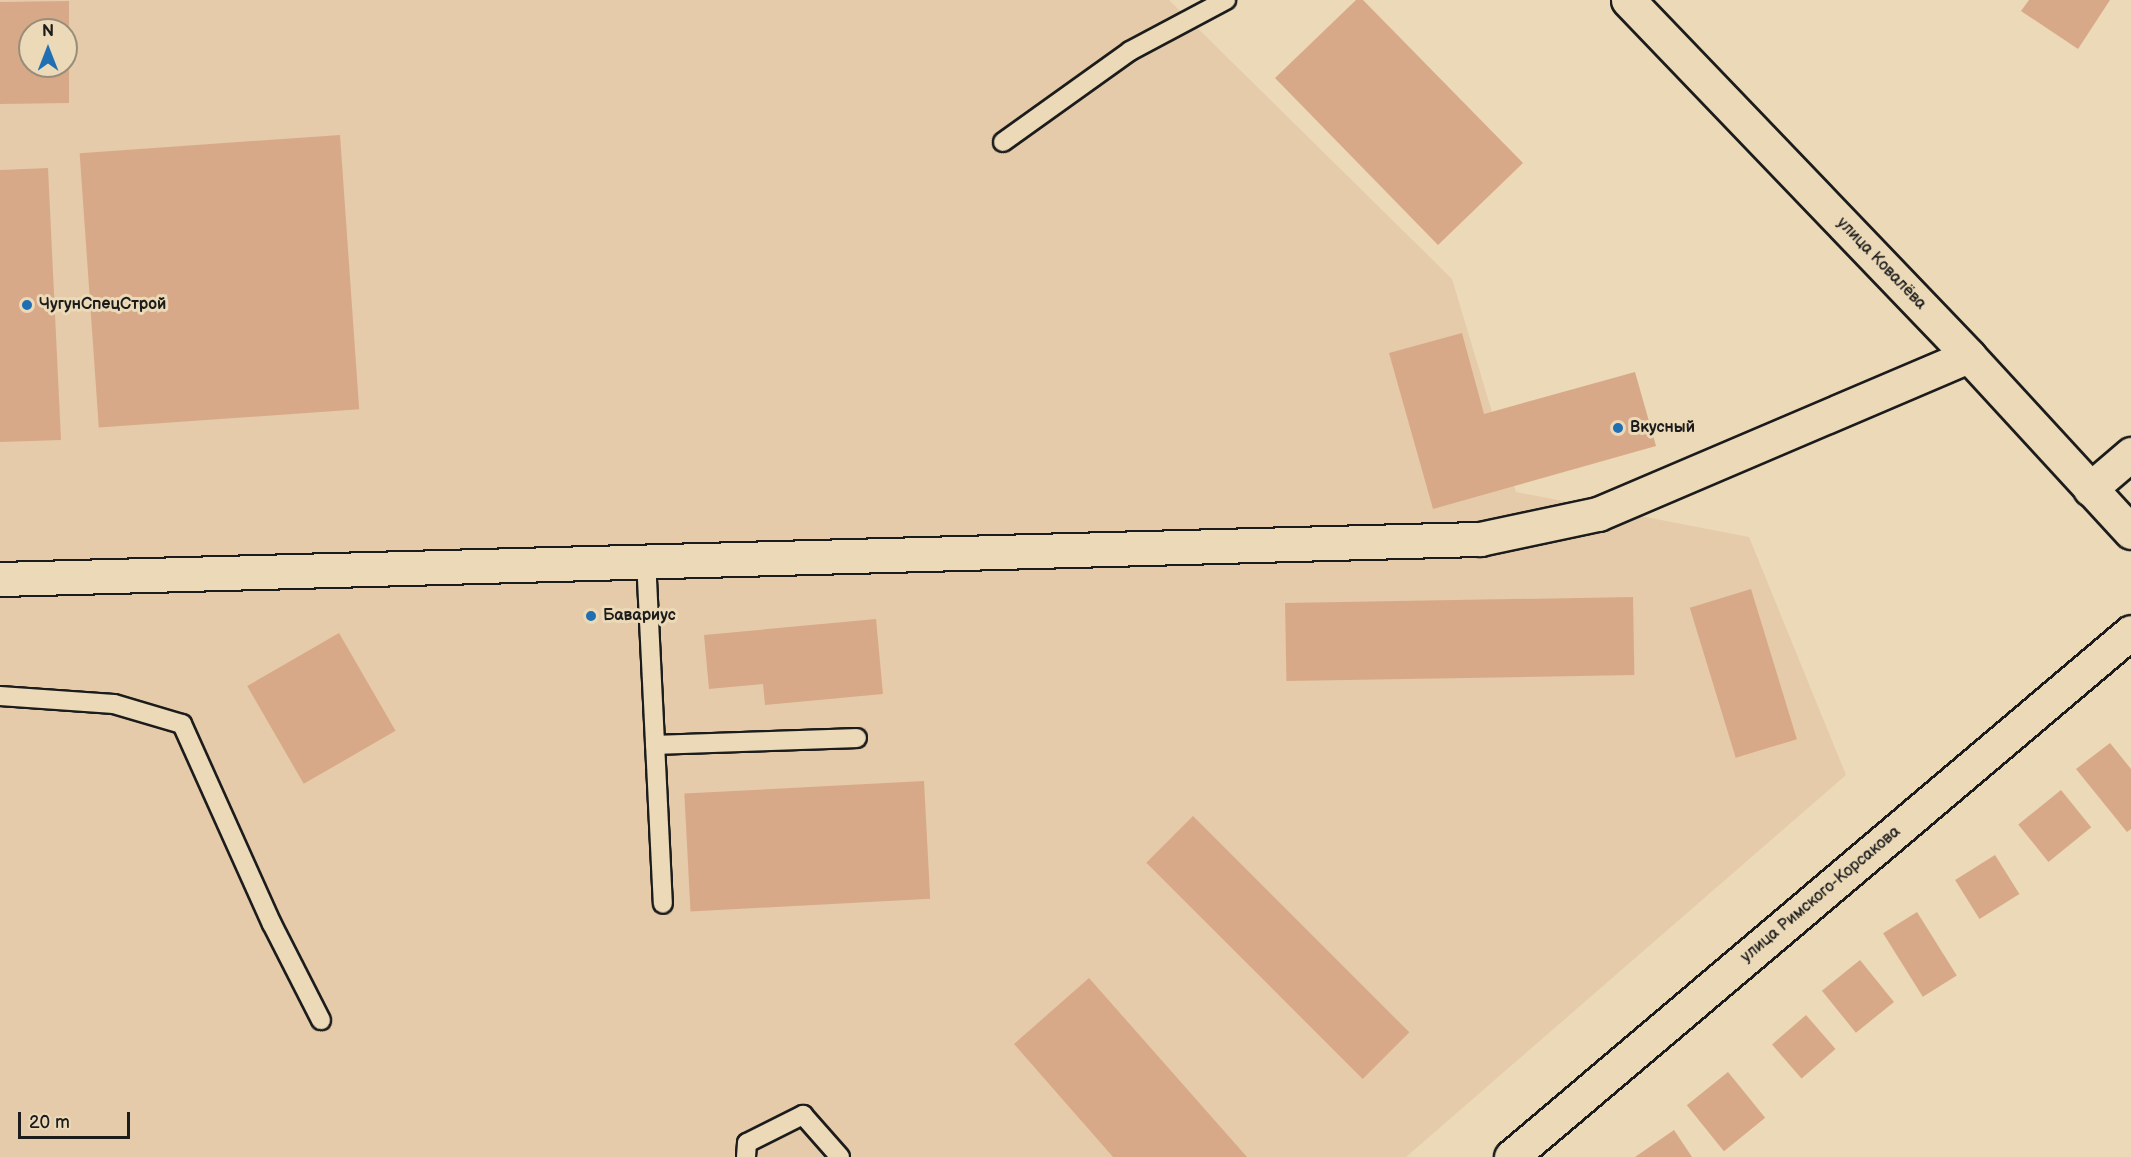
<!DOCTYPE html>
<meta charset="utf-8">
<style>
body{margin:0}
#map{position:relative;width:2131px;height:1157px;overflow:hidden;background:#ebd9b7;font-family:"Balsamiq Sans",sans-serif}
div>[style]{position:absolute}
.built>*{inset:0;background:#e5cba9}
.building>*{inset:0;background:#d8a989;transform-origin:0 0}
.roads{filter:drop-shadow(2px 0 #1c1c1c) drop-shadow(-2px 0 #1c1c1c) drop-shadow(0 2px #1c1c1c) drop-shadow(0 -2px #1c1c1c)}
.service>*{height:18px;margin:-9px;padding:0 9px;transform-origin:9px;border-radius:9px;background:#ebd9b7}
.minor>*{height:33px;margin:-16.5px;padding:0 16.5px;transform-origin:16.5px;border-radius:16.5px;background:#ebd9b7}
.tertiary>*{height:33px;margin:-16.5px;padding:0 16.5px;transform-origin:16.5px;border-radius:16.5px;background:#ebd9b7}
.dots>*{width:16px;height:16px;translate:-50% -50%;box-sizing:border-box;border:3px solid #ebd9b7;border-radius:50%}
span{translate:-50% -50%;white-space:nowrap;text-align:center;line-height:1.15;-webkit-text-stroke:6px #ebd9b7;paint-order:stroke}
.street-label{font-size:16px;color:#1c1c1c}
.poi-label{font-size:16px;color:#1c1c1c;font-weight:700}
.left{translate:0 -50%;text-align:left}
.north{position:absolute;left:18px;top:18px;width:60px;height:60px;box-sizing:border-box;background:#ebd9b7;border:2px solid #988d79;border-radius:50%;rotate:0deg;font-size:16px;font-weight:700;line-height:24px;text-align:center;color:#1c1c1c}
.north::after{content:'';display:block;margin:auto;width:21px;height:27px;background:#1f6fb2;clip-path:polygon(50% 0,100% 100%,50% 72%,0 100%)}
.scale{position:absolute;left:18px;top:1112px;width:112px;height:27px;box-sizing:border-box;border:3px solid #1c1c1c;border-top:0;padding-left:8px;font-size:18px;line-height:21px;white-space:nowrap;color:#1c1c1c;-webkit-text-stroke:4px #ebd9b7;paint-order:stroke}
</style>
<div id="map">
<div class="built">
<i style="clip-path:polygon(evenodd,0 0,1169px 0,1452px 279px,1516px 492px,1749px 537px,1846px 775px,1406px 1157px,0 1157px,0 0,30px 30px,66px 30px,66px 66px,30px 66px,30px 30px)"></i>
</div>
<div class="building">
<i style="clip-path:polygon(1356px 0,1363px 0,1523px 163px,1438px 245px,1275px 78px)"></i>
<i style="clip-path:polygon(2029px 0,2110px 0,2078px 49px,2021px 11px)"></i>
<i style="clip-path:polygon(evenodd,69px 1px,69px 103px,0 104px,0 2px,69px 1px,30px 30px,66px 30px,66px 66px,30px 66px,30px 30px)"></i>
<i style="left:340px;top:135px;width:275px;height:261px;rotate:86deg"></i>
<i style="clip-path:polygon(48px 168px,61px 440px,0 442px,0 170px)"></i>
<i style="clip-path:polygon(1462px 333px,1484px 414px,1635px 372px,1656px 446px,1433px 509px,1389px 353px)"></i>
<i style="left:1751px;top:589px;width:157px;height:64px;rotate:73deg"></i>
<i style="left:1633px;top:597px;width:78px;height:348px;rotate:89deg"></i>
<i style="clip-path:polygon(876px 619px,883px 694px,765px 705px,763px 684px,709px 689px,704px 635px)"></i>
<i style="left:339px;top:633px;width:113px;height:106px;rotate:60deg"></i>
<i style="clip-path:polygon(2110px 743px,2131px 769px,2131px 829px,2127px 832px,2076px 769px)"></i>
<i style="left:924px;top:781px;width:118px;height:240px;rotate:87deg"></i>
<i style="left:2061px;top:790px;width:48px;height:55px;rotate:51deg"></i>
<i style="left:1193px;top:816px;width:306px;height:66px;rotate:45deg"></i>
<i style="left:1995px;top:855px;width:46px;height:47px;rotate:58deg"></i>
<i style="left:1917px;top:912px;width:75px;height:40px;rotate:58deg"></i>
<i style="left:1860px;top:960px;width:54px;height:49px;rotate:51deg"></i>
<i style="clip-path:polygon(1089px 978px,1247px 1157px,1113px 1157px,1014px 1044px)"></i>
<i style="left:1806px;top:1015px;width:45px;height:45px;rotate:49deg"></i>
<i style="left:1728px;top:1072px;width:59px;height:53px;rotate:51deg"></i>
<i style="clip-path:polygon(1674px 1130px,1692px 1157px,1635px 1157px)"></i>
</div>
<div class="roads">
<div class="service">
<i style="left:1003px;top:142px;width:156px;rotate:-35.6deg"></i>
<i style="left:1130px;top:51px;width:109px;rotate:-28deg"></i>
<i style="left:646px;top:559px;width:345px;rotate:87.2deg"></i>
<i style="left:0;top:696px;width:114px;rotate:4deg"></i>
<i style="left:114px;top:704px;width:71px;rotate:16.4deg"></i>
<i style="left:182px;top:724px;width:219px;rotate:65.8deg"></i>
<i style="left:272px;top:924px;width:108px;rotate:63deg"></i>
<i style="left:655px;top:745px;width:202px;rotate:-2deg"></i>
<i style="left:746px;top:1157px;width:14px;rotate:-86deg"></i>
<i style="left:747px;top:1143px;width:63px;rotate:-26.6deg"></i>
<i style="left:803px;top:1115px;width:56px;rotate:48.6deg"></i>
</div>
<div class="minor">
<i style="left:2090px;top:489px;width:54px;rotate:-40.5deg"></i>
<i style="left:0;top:579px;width:1481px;rotate:-1.55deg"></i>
<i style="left:1480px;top:539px;width:121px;rotate:-12deg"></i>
<i style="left:1598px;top:514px;width:403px;rotate:-23.1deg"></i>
<i style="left:1511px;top:1157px;width:812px;rotate:-40.26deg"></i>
</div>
<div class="tertiary">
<i style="left:1628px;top:0;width:493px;rotate:46.2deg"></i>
<i style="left:1969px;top:356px;width:239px;rotate:47.4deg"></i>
</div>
</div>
<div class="dots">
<i style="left:27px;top:305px;background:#1f6fb2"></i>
<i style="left:1618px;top:428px;background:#1f6fb2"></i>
<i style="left:591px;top:616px;background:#1f6fb2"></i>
</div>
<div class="street-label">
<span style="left:1881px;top:264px;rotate:46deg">улица Ковалёва</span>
<span style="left:1821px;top:895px;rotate:-40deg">улица Римского-Корсакова</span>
</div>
<div class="poi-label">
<span class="left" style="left:39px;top:305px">ЧугунСпецСтрой</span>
<span class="left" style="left:1630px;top:428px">Вкусный</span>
<span class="left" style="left:603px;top:616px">Бавариус</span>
</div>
<div class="north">N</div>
<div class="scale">20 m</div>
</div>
